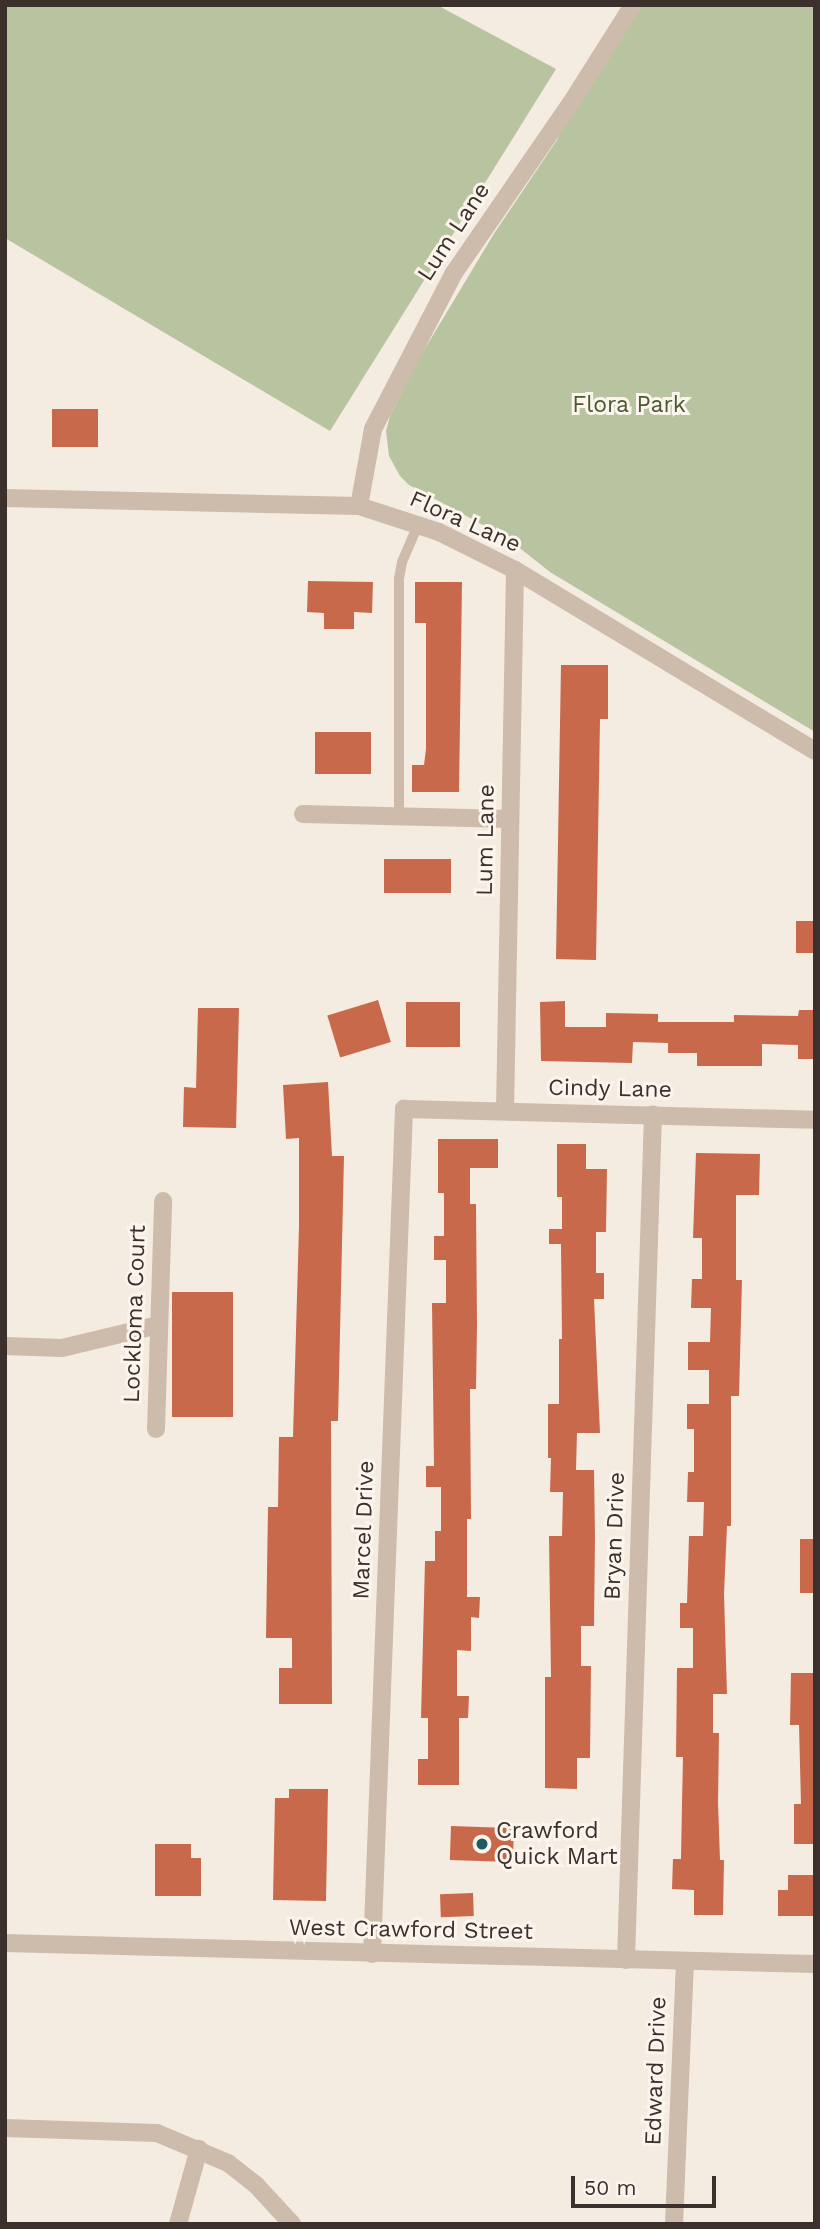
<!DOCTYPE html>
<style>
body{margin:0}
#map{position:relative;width:820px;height:2229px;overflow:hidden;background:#f4ebe1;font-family:"Work Sans",sans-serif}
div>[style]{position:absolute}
.green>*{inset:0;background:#b8c4a0}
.building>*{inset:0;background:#c8694b;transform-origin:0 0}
.service>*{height:10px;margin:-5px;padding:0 5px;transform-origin:5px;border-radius:5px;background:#cdbbac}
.minor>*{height:18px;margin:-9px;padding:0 9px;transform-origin:9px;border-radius:9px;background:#cdbbac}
.tertiary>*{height:18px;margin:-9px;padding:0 9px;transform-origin:9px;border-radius:9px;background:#cdbbac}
.dots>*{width:19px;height:19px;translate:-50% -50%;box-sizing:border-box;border:4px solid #fbf5ee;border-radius:50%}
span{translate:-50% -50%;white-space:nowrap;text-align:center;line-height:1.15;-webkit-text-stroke:6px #fbf5ee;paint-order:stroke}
.street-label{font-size:23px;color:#3b302b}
.park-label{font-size:23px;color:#4a5a2e}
.poi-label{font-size:23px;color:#3b302b}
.left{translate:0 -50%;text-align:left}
.frame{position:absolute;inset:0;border:7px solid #3b302b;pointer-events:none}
.scale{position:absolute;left:571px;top:2176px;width:145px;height:32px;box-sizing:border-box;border:4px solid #3b302b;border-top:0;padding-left:9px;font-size:21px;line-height:24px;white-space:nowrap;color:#3b302b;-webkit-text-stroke:5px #fbf5ee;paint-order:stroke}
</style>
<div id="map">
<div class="green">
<i style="clip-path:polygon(5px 5px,437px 5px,556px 69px,330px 431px,5px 238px)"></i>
<i style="clip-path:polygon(624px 5px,815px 5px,815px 732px,550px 572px,507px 538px,409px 485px,400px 476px,389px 456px,386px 431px,390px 416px,418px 360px,495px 232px,557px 140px)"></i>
</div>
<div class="building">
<i style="left:52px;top:409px;width:46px;height:38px"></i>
<i style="clip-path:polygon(308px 581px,373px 582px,372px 613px,354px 612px,354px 629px,324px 629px,324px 613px,307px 612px)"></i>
<i style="clip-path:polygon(415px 582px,462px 582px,459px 792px,412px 792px,412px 765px,424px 765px,426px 749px,426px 623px,415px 623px)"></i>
<i style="clip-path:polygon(561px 665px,608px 665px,608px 719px,600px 719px,596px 960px,556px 959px)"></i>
<i style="left:315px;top:732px;width:56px;height:42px"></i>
<i style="left:384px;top:859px;width:67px;height:34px"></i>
<i style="left:796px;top:921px;width:19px;height:32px"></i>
<i style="left:378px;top:1000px;width:44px;height:53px;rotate:73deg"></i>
<i style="clip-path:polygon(565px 1001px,565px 1027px,606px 1027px,606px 1013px,658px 1014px,658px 1022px,734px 1022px,734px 1015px,798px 1016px,799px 1010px,815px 1010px,815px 1059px,798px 1059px,798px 1045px,762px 1044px,762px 1066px,697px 1066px,697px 1053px,668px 1053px,668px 1043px,633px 1042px,632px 1063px,541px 1061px,540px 1002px)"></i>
<i style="left:406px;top:1002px;width:54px;height:45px"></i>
<i style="clip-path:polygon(198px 1008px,239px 1008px,236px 1128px,183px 1127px,184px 1087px,196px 1088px)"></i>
<i style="clip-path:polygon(328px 1082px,332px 1156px,344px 1156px,338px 1421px,331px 1421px,332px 1704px,279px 1704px,279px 1668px,292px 1668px,292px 1638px,266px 1638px,268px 1507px,278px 1507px,279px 1437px,293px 1437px,299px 1226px,299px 1138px,286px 1139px,283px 1085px)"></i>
<i style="clip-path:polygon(438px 1139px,498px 1139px,498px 1168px,470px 1168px,470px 1204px,476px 1204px,477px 1325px,476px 1389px,470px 1389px,471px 1519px,467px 1519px,467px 1597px,480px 1597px,479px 1618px,471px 1617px,471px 1651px,457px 1650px,457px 1696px,469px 1696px,468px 1718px,459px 1718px,459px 1785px,418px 1785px,418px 1759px,428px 1759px,428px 1718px,421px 1718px,425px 1561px,435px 1561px,435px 1531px,441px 1531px,441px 1487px,426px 1487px,426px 1466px,434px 1466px,432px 1303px,446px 1303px,446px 1260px,434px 1260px,434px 1236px,444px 1236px,444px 1193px,438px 1193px)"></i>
<i style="clip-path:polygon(557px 1144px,586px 1144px,586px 1169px,607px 1169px,606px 1232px,596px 1232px,596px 1273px,604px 1273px,604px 1299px,594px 1299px,600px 1433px,577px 1433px,576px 1470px,594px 1470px,595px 1536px,594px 1626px,581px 1626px,581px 1666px,591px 1666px,590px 1758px,577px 1758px,577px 1789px,545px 1788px,545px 1677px,551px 1677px,549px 1536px,562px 1536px,563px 1492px,550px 1492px,551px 1458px,548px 1458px,548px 1404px,559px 1404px,559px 1339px,562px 1339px,561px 1244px,549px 1244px,549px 1229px,562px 1229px,562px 1197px,557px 1197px)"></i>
<i style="clip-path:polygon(696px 1153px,760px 1154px,759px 1195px,736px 1195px,736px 1280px,742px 1280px,739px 1396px,731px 1396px,731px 1526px,727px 1526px,724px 1594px,727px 1694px,713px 1694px,713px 1733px,719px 1733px,718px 1803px,720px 1860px,724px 1860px,723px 1915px,694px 1915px,694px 1890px,672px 1889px,673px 1859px,681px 1859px,682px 1803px,683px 1757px,676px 1757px,677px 1668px,693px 1668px,693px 1628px,680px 1628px,680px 1603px,687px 1603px,689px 1536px,703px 1536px,704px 1502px,687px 1502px,688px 1472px,694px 1472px,694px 1429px,687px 1429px,687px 1404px,709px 1404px,709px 1370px,688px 1370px,688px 1342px,710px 1342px,711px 1308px,691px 1308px,692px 1279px,702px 1279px,702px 1238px,693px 1238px)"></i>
<i style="left:172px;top:1292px;width:61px;height:125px"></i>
<i style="left:800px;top:1539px;width:15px;height:54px"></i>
<i style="clip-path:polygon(791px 1673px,815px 1673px,815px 1844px,794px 1844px,794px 1804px,801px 1804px,799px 1725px,790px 1725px)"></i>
<i style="clip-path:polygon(289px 1789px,328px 1789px,326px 1901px,273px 1900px,275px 1798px,289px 1798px)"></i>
<i style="left:451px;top:1826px;width:63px;height:34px;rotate:2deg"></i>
<i style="clip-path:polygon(155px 1844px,191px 1844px,191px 1858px,201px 1858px,201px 1896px,155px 1896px)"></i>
<i style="clip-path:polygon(788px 1875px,815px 1875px,815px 1916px,778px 1916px,778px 1890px,788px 1890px)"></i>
<i style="left:473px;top:1893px;width:23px;height:33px;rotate:88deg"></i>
</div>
<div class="service">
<i style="left:399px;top:817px;width:238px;rotate:-90deg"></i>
<i style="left:399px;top:579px;width:17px;rotate:-80deg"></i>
<i style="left:402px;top:562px;width:40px;rotate:-66.6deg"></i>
</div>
<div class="minor">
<i style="left:5px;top:498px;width:354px;rotate:1.3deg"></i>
<i style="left:359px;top:506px;width:84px;rotate:18deg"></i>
<i style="left:439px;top:532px;width:85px;rotate:26.6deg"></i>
<i style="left:515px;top:570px;width:350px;rotate:31.1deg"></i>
<i style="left:359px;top:506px;width:78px;rotate:-79.7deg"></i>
<i style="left:373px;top:429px;width:176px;rotate:-62.6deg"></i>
<i style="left:454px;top:273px;width:206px;rotate:-55.5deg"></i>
<i style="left:571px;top:103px;width:116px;rotate:-57.7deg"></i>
<i style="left:303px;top:814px;width:207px;rotate:1.4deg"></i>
<i style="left:505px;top:1111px;width:541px;rotate:-88.94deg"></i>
<i style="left:5px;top:1346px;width:57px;rotate:2deg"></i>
<i style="left:62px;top:1348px;width:99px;rotate:-13.5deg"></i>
<i style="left:156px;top:1429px;width:228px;rotate:-88.2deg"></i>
<i style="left:372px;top:1954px;width:846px;rotate:-87.83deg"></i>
<i style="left:404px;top:1109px;width:411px;rotate:1.5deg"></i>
<i style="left:626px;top:1960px;width:846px;rotate:-88.17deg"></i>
<i style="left:5px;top:2128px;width:152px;rotate:1.9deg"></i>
<i style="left:157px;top:2133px;width:77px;rotate:22.9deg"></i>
<i style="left:228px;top:2163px;width:36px;rotate:38deg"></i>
<i style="left:256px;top:2185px;width:53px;rotate:47.3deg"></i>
<i style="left:178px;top:2224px;width:78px;rotate:-74.4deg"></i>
<i style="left:674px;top:2224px;width:263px;rotate:-87.6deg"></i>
</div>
<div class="tertiary">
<i style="left:5px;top:1943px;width:810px;rotate:1.49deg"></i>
</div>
<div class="dots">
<i style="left:482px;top:1844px;background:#1f5a5e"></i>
</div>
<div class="street-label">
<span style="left:454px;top:232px;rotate:-57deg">Lum Lane</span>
<span style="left:465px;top:522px;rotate:24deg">Flora Lane</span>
<span style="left:486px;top:840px;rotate:-89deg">Lum Lane</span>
<span style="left:610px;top:1089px;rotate:1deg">Cindy Lane</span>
<span style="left:135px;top:1314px;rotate:-88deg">Lockloma Court</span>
<span style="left:364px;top:1530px;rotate:-88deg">Marcel Drive</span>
<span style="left:615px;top:1536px;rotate:-88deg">Bryan Drive</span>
<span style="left:411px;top:1930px;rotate:1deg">West Crawford Street</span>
<span style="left:656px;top:2071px;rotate:-88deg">Edward Drive</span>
</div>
<div class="park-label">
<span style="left:629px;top:405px">Flora Park</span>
</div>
<div class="poi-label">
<span class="left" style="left:496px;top:1844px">Crawford<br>Quick Mart</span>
</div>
<div class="frame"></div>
<div class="scale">50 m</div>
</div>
